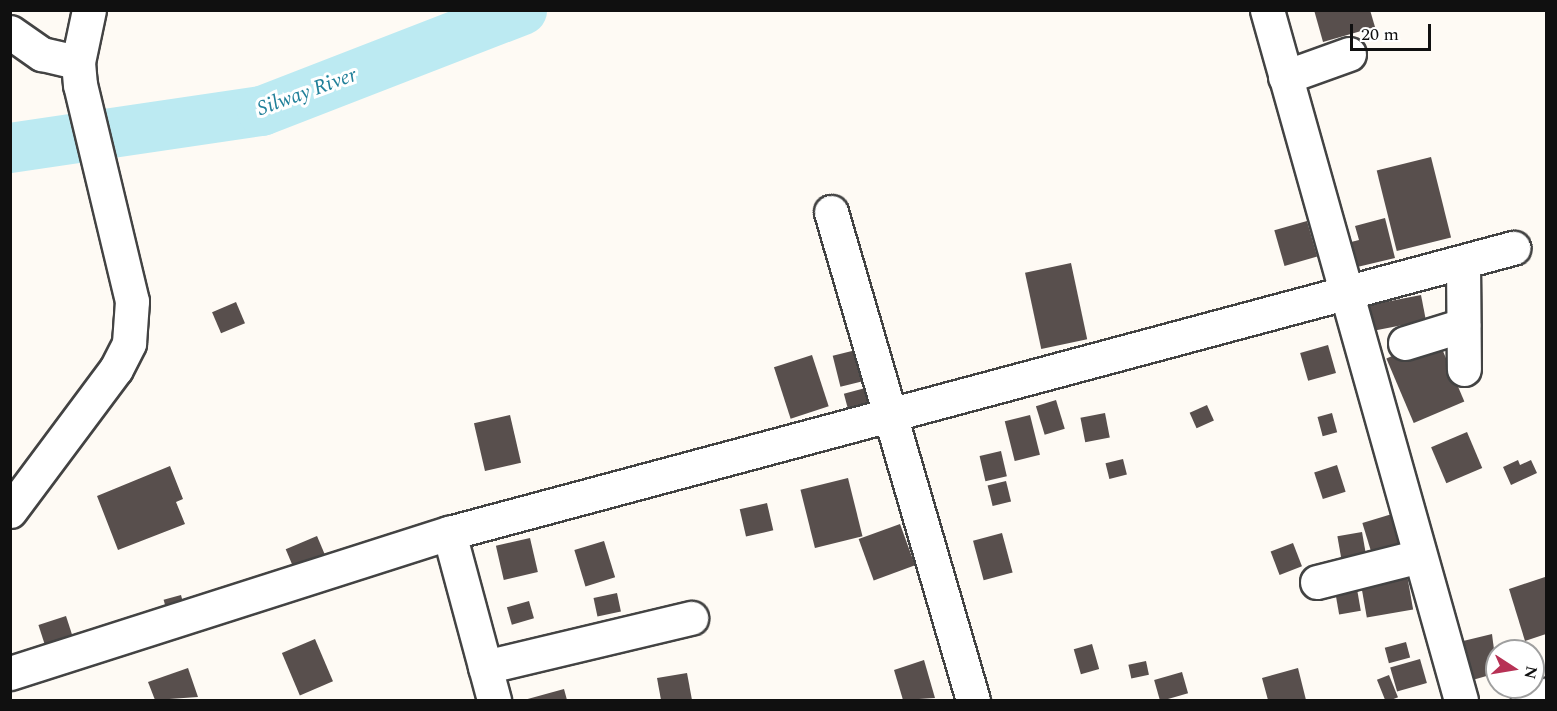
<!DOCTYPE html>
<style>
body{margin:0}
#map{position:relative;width:1557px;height:711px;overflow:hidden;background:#fefaf4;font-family:Spectral,serif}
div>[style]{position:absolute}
.river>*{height:50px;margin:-25px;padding:0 25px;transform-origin:25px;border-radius:25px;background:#bceaf2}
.building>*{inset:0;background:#584f4d;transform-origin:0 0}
.roads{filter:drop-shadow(2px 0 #434343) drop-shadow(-2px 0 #434343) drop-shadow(0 2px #434343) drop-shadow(0 -2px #434343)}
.minor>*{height:33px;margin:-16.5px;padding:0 16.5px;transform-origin:16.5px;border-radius:16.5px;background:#fff}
span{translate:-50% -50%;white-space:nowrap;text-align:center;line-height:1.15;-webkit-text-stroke:6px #fff;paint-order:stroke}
.water-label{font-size:21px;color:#21809a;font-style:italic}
.frame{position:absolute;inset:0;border:12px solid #101010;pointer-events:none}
.north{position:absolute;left:1485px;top:639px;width:60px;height:60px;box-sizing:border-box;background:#fff;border:2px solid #9f9f9f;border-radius:50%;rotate:102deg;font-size:16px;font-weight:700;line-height:24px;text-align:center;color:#101010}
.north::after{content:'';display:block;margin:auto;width:21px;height:27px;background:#b73155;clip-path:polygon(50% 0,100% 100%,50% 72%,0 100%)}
.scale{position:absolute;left:1350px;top:24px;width:81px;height:27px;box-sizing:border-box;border:3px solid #101010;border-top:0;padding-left:8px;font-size:18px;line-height:21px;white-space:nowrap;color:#101010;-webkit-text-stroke:4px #fff;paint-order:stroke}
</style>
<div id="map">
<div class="river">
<i style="left:10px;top:148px;width:255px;rotate:-8.4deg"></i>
<i style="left:262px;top:111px;width:279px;rotate:-21.2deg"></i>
</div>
<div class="building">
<i style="clip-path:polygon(1314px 10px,1370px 10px,1375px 27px,1323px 42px)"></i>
<i style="left:1431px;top:157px;width:83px;height:56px;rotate:76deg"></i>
<i style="clip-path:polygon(1385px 218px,1395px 258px,1353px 268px,1347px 243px,1359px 240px,1355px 226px)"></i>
<i style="left:1307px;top:221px;width:37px;height:34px;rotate:74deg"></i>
<i style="left:1071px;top:263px;width:78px;height:47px;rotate:78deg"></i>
<i style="left:1421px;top:295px;width:26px;height:56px;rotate:79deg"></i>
<i style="left:236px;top:302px;width:23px;height:26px;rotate:67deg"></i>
<i style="left:1437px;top:337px;width:70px;height:55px;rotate:67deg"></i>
<i style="left:1328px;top:345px;width:29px;height:29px;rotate:74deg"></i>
<i style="left:856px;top:350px;width:32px;height:24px;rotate:76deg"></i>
<i style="left:812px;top:355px;width:54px;height:40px;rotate:72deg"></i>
<i style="left:869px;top:387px;width:23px;height:26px;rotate:75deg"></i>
<i style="left:1056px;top:400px;width:30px;height:21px;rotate:73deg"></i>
<i style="left:1207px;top:405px;width:17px;height:19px;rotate:66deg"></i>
<i style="left:1105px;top:413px;width:25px;height:25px;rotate:79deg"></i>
<i style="left:1332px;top:413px;width:20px;height:15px;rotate:75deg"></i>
<i style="left:510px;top:415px;width:49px;height:37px;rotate:77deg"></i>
<i style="left:1030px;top:415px;width:41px;height:26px;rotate:76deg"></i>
<i style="left:1467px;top:432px;width:39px;height:39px;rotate:67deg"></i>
<i style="left:1001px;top:451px;width:26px;height:22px;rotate:77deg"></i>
<i style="left:1123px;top:459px;width:16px;height:18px;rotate:76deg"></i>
<i style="clip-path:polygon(1518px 460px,1520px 465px,1531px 460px,1537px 473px,1511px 485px,1503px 467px)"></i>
<i style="left:1337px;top:465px;width:28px;height:24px;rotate:72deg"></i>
<i style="clip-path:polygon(170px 466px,183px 499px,176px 502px,185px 524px,118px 550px,97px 496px)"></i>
<i style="left:848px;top:478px;width:60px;height:49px;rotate:76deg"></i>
<i style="left:1006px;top:481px;width:21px;height:19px;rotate:76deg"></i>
<i style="left:767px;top:503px;width:28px;height:28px;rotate:77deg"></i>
<i style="left:1392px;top:514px;width:34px;height:31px;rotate:73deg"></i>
<i style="left:900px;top:524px;width:44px;height:44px;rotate:70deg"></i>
<i style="left:1362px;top:532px;width:23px;height:25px;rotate:80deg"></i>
<i style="left:1002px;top:533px;width:41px;height:30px;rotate:75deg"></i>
<i style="left:317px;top:536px;width:23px;height:34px;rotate:67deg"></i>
<i style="left:530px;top:538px;width:35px;height:35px;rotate:77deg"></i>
<i style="left:604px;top:541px;width:38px;height:31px;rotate:73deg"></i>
<i style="left:1293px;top:543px;width:25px;height:24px;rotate:69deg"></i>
<i style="left:1406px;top:569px;width:41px;height:47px;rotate:80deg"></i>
<i style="clip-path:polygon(1545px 577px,1546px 634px,1525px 641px,1509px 589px)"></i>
<i style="left:1357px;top:589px;width:22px;height:22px;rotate:80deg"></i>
<i style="left:617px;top:593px;width:19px;height:24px;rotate:78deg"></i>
<i style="left:181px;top:595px;width:16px;height:18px;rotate:75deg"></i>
<i style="left:529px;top:601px;width:18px;height:23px;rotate:74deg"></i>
<i style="left:66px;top:616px;width:25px;height:29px;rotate:72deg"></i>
<i style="clip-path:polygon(1492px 634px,1497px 673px,1469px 681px,1459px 642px)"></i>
<i style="left:315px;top:639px;width:46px;height:36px;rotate:67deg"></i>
<i style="left:1406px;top:642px;width:16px;height:22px;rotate:75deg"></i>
<i style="left:1092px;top:644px;width:26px;height:19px;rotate:74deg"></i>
<i style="left:1420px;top:659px;width:25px;height:31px;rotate:74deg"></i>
<i style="clip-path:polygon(924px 660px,935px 698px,903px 700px,894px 670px)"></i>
<i style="left:1146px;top:661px;width:14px;height:18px;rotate:78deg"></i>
<i style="clip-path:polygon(188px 668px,198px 697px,155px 700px,148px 682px)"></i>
<i style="clip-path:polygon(1298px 668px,1306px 700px,1268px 700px,1262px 678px)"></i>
<i style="left:1182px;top:672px;width:22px;height:29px;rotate:74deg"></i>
<i style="clip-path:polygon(687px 673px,692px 700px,661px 700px,657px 678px)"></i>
<i style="left:1389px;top:675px;width:24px;height:13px;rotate:68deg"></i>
<i style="clip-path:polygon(564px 689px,567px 700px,524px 700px)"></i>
</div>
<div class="roads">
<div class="minor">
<i style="left:1267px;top:10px;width:717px;rotate:74.3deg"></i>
<i style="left:10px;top:32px;width:39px;rotate:35deg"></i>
<i style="left:42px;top:54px;width:37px;rotate:13deg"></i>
<i style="left:1285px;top:77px;width:68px;rotate:-19.8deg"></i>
<i style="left:831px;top:212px;width:508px;rotate:73.78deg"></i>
<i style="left:1463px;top:262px;width:107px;rotate:89.5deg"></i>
<i style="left:1405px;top:343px;width:61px;rotate:-17.2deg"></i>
<i style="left:10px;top:511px;width:177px;rotate:-53.3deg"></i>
<i style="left:116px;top:369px;width:29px;rotate:-63deg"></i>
<i style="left:129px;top:343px;width:42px;rotate:-85.9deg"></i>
<i style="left:132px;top:301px;width:222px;rotate:-103.5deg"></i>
<i style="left:80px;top:85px;width:23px;rotate:-95deg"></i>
<i style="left:78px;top:62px;width:53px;rotate:-78.1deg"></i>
<i style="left:449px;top:533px;width:173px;rotate:74.9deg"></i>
<i style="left:1317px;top:582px;width:106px;rotate:-14.2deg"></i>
<i style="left:485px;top:667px;width:212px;rotate:-13.4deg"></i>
<i style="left:10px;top:673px;width:461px;rotate:-17.7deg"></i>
<i style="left:449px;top:533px;width:1102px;rotate:-15deg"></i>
<i style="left:1528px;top:700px;width:19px;rotate:-16deg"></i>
</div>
</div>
<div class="water-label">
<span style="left:307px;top:92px;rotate:-20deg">Silway River</span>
</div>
<div class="frame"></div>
<div class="north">N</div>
<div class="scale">20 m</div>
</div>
